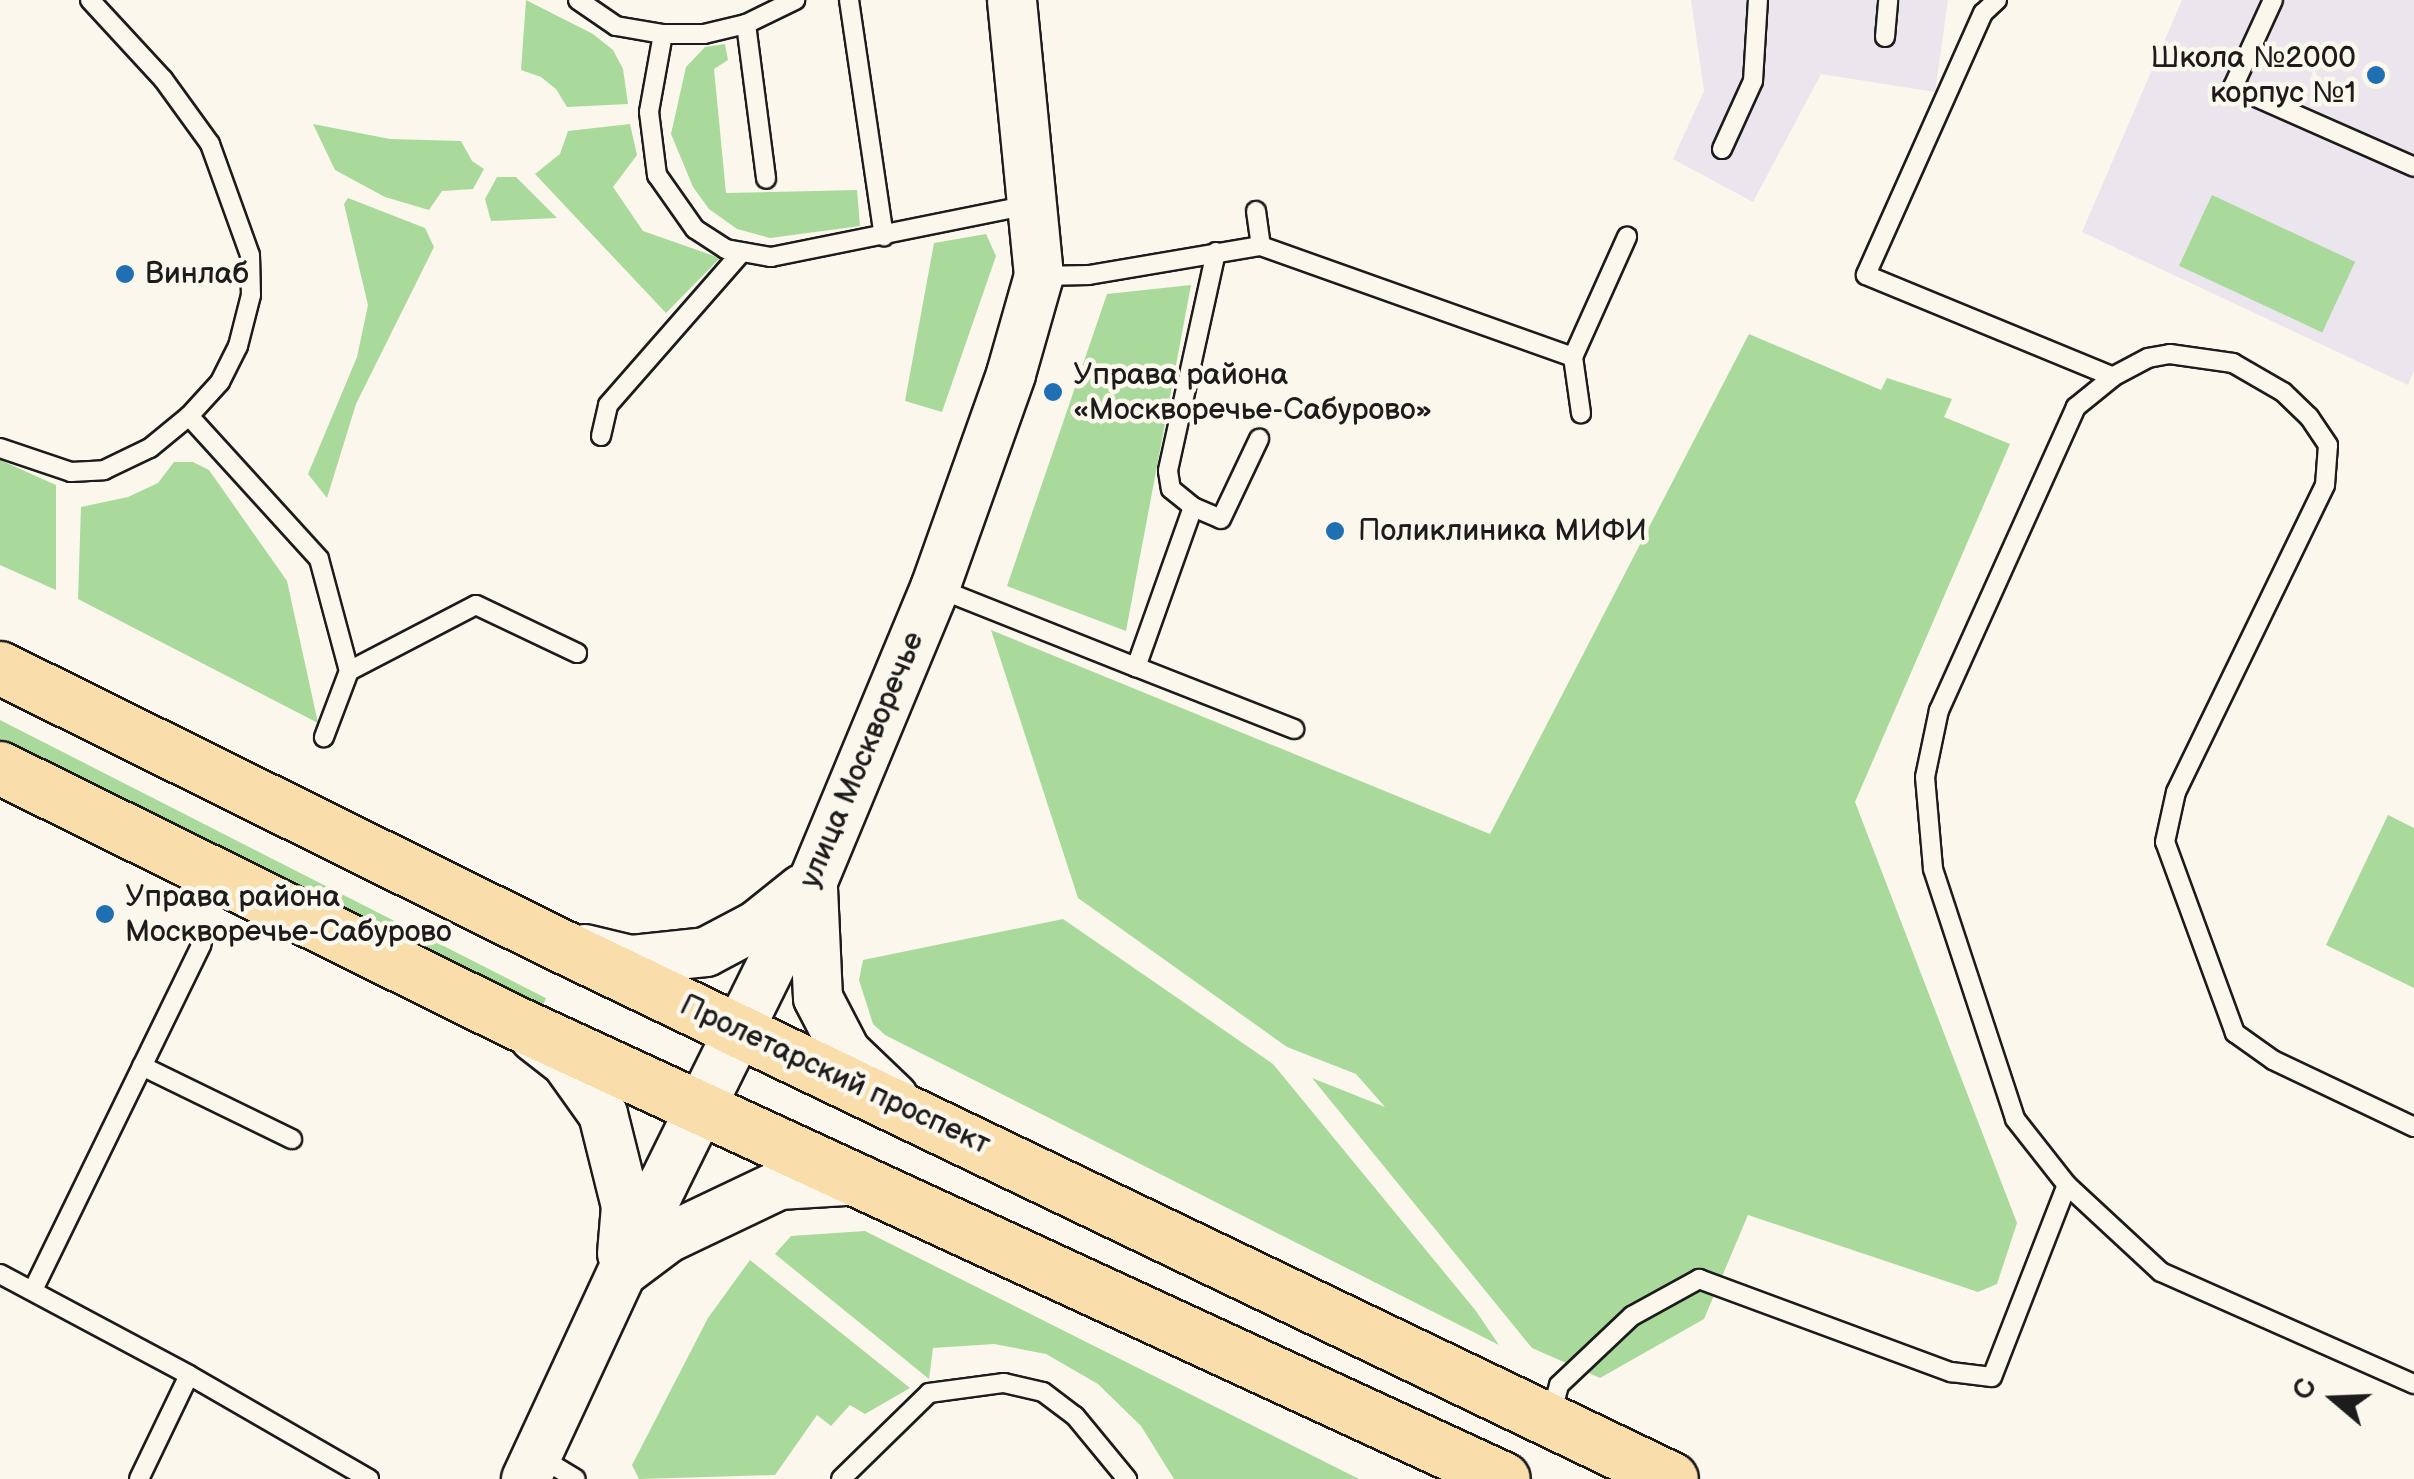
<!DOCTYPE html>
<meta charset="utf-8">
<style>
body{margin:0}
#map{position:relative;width:2414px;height:1479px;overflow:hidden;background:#fbf7ec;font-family:"Balsamiq Sans",sans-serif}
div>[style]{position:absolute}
.built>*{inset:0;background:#ebe5ed}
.green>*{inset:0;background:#a9da9b;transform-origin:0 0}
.roads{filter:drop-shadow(2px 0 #1c1c1c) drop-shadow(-2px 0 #1c1c1c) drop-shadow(0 2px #1c1c1c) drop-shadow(0 -2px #1c1c1c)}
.service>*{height:18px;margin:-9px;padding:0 9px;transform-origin:9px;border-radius:9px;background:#fbf7ec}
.secondary>*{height:48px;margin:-24px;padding:0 24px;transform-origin:24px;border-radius:24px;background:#fbf7ec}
.primary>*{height:52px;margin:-26px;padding:0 26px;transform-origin:26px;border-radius:26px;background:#f9deab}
.dots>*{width:28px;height:28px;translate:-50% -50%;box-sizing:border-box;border:5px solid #fbf7ec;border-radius:50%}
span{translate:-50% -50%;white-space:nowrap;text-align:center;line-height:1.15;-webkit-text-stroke:9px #fbf7ec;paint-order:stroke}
.poi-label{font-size:30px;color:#1c1c1c}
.right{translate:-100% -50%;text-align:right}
.left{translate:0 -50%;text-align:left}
.street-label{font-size:30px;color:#1c1c1c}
.north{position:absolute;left:2284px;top:1349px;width:100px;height:100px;-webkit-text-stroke:8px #fbf7ec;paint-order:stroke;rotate:289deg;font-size:28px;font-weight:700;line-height:40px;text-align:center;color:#1c1c1c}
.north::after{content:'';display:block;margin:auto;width:35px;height:45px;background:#1c1c1c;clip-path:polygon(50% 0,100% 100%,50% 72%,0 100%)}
</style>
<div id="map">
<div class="built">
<i style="clip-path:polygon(1691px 0,1948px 0,1935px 92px,1821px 74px,1753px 202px,1673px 159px,1704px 91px)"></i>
<i style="clip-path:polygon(2182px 0,2414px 0,2414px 371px,2408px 385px,2082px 232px)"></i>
</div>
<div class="green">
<i style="clip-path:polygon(526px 0,593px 34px,613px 50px,623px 69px,628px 104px,567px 107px,556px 89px,541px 77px,521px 70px)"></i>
<i style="clip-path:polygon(725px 44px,728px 60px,714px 69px,726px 193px,857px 190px,860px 226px,770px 238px,737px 229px,709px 209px,693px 187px,671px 134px,686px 67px,705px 47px)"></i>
<i style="clip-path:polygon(313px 124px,390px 139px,461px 141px,472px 161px,484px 169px,473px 189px,442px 191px,429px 210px,385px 197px,335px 170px)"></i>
<i style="clip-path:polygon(630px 124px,637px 155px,613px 187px,643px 231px,720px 258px,666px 313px,535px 174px,560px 154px,568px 131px)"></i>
<i style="clip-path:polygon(497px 177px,516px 177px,557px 218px,491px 221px,485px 199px)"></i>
<i style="left:2212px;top:195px;width:158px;height:78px;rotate:25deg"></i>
<i style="clip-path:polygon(348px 198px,425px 228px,434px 247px,356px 404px,327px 498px,308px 474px,357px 357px,368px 305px,344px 204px)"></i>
<i style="clip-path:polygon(986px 234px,996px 256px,942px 412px,905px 401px,934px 243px)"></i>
<i style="clip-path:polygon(1191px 285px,1126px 631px,1007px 586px,1107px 294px)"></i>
<i style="clip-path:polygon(1749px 334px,1881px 390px,1887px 378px,1952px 399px,1944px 417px,2010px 444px,1855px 802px,2017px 1223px,1997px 1284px,1978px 1292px,1748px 1215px,1704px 1319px,1600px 1378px,1532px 1348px,1312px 1078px,1385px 1107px,1356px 1074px,1287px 1047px,1078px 898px,991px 630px,1490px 834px)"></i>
<i style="clip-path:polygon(0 460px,56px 485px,56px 590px,0 565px)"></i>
<i style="clip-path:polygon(174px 462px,193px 462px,209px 470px,287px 581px,318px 723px,78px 599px,81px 507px,128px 497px,158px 483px)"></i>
<i style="left:0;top:720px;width:613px;height:19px;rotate:27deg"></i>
<i style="clip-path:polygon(2388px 815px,2414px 828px,2414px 988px,2326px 945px)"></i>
<i style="clip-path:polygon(1063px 919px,1273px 1064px,1476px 1311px,1499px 1345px,885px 1035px,873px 1024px,859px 980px,863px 960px)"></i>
<i style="clip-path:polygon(865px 1231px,1359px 1479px,1174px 1479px,1141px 1426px,1098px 1384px,1046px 1354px,994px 1344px,933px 1348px,929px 1379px,775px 1254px,791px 1236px)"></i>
<i style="clip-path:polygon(750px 1260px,910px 1388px,865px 1414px,850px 1405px,831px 1426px,817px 1415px,775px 1475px,639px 1479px,632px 1465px,708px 1318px)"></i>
</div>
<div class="roads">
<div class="service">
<i style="left:90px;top:0;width:108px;rotate:47.3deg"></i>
<i style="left:163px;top:79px;width:80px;rotate:54.1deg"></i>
<i style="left:210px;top:144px;width:118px;rotate:70.2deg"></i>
<i style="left:250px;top:255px;width:40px;rotate:88.6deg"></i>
<i style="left:251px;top:295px;width:53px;rotate:104.3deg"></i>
<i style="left:238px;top:346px;width:40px;rotate:116.6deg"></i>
<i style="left:220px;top:382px;width:46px;rotate:132.4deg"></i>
<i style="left:578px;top:0;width:46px;rotate:34.4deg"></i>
<i style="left:616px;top:26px;width:48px;rotate:9.7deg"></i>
<i style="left:663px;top:34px;width:41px"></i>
<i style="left:704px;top:34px;width:43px;rotate:-13.4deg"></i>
<i style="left:746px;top:24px;width:55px;rotate:-26.1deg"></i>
<i style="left:849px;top:0;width:239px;rotate:81.6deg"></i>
<i style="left:1997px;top:0;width:19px;rotate:137deg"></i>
<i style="left:1983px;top:13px;width:287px;rotate:114.1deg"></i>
<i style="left:1866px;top:275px;width:267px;rotate:22.4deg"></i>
<i style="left:2273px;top:0;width:96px;rotate:114.7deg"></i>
<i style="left:2233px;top:87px;width:198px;rotate:23.8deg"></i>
<i style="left:746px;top:24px;width:156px;rotate:82.6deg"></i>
<i style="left:663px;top:34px;width:79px;rotate:100.2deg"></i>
<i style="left:649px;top:112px;width:64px;rotate:82.8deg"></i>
<i style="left:657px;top:175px;width:66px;rotate:54.9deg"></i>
<i style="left:695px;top:229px;width:37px;rotate:33deg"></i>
<i style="left:726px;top:249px;width:46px;rotate:10.1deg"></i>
<i style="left:771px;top:257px;width:263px;rotate:-11.4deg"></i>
<i style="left:1885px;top:37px;width:37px;rotate:-85deg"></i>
<i style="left:1722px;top:149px;width:75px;rotate:-65.5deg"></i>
<i style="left:1753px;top:81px;width:81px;rotate:-86.5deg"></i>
<i style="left:1256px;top:211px;width:35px;rotate:82deg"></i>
<i style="left:1216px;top:252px;width:224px;rotate:102.4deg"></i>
<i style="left:1168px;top:471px;width:18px;rotate:81deg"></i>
<i style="left:1171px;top:489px;width:28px;rotate:39deg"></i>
<i style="left:1193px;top:507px;width:170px;rotate:109.6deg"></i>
<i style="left:1136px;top:667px;width:170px;rotate:21.4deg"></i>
<i style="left:1039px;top:276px;width:50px;rotate:-1.1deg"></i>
<i style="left:1089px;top:275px;width:174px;rotate:-9.6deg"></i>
<i style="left:1261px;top:246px;width:331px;rotate:19.6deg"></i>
<i style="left:1573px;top:357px;width:57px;rotate:81.9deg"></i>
<i style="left:1573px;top:357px;width:132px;rotate:-65.8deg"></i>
<i style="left:601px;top:436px;width:32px;rotate:-77deg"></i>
<i style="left:608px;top:405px;width:203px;rotate:-48.8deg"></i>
<i style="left:0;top:448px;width:75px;rotate:18.7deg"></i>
<i style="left:71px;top:472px;width:33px;rotate:-3deg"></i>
<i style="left:104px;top:470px;width:51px;rotate:-25.6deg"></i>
<i style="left:150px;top:448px;width:50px;rotate:-39.4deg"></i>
<i style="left:189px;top:416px;width:193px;rotate:47.7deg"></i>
<i style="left:319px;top:559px;width:116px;rotate:75deg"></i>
<i style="left:349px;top:671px;width:71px;rotate:110.7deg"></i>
<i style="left:1193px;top:507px;width:30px;rotate:23deg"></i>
<i style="left:1221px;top:519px;width:89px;rotate:-64.6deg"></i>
<i style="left:937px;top:588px;width:214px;rotate:21.7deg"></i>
<i style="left:349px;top:671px;width:143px;rotate:-27.5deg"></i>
<i style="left:476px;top:605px;width:112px;rotate:25.4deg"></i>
<i style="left:142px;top:1066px;width:167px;rotate:26deg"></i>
<i style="left:2414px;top:1127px;width:156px;rotate:-154.6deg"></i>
<i style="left:2273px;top:1060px;width:47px;rotate:-144.6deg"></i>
<i style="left:2235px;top:1033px;width:203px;rotate:-110.1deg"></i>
<i style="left:2165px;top:842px;width:51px;rotate:-77.6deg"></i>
<i style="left:2176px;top:792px;width:341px;rotate:-64.1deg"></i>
<i style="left:2325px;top:485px;width:40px;rotate:-85.7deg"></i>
<i style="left:2328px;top:445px;width:34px;rotate:-124deg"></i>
<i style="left:2309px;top:417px;width:36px;rotate:-136deg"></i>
<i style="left:2283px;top:392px;width:58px;rotate:-149.9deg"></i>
<i style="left:2233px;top:363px;width:64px;rotate:-171.9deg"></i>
<i style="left:2170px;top:354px;width:22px;rotate:170deg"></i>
<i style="left:2148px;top:358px;width:40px;rotate:152deg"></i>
<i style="left:2113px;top:377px;width:48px;rotate:141deg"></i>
<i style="left:2076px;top:407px;width:333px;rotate:114.3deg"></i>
<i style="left:1939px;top:710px;width:68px;rotate:101.8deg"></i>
<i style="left:1925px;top:777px;width:92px;rotate:85deg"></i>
<i style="left:1933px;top:869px;width:263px;rotate:71.8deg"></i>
<i style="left:2015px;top:1119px;width:84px;rotate:51.8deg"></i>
<i style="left:2067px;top:1185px;width:128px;rotate:42.8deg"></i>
<i style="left:2161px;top:1272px;width:277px;rotate:23.9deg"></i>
<i style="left:0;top:1274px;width:214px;rotate:28.1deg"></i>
<i style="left:189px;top:1375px;width:208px;rotate:30deg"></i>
<i style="left:33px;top:1290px;width:385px;rotate:-64deg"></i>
<i style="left:1551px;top:1415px;width:31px;rotate:-75deg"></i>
<i style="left:1559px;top:1385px;width:100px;rotate:-43.4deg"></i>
<i style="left:1632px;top:1316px;width:77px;rotate:-28.9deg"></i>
<i style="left:1699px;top:1279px;width:269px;rotate:20.3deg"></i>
<i style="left:1951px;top:1372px;width:41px;rotate:7deg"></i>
<i style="left:1992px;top:1377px;width:206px;rotate:-68.7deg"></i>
<i style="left:538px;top:1456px;width:44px;rotate:31.2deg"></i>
<i style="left:139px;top:1479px;width:115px;rotate:-64.3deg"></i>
<i style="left:841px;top:1479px;width:123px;rotate:-44.3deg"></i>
<i style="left:929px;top:1393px;width:76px;rotate:-7.6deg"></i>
<i style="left:1004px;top:1383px;width:40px;rotate:13deg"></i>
<i style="left:1043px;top:1392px;width:40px;rotate:37deg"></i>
<i style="left:1075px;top:1416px;width:82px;rotate:50.5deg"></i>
</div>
<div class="secondary">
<i style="left:813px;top:888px;width:110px;rotate:87.4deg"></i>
<i style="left:818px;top:998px;width:61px;rotate:62.6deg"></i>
<i style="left:846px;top:1052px;width:66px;rotate:43.8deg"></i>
<i style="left:585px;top:949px;width:46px;rotate:13.7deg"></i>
<i style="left:630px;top:960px;width:76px;rotate:-6deg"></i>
<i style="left:706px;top:952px;width:58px;rotate:-27.9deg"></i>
<i style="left:757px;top:925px;width:58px;rotate:-38.7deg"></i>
<i style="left:534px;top:1037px;width:41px;rotate:38deg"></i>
<i style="left:566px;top:1062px;width:64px;rotate:54.6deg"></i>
<i style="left:603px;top:1114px;width:95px;rotate:76deg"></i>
<i style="left:626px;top:1206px;width:48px;rotate:94.8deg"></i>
<i style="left:624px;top:1271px;width:55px;rotate:-36.9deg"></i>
<i style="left:668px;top:1238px;width:123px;rotate:-25.5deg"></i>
<i style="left:779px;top:1185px;width:83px;rotate:-3.4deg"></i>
<i style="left:526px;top:1479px;width:325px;rotate:-65.1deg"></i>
<i style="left:663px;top:1184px;width:338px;rotate:-63.7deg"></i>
<i style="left:813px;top:881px;width:317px;rotate:-67.4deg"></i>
<i style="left:935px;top:588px;width:227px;rotate:-70.4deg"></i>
<i style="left:1011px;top:374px;width:102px;rotate:-74.1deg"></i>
<i style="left:1039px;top:276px;width:277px;rotate:-95.6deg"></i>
</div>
<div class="primary">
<i style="left:0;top:668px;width:617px;rotate:26.36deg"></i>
<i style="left:553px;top:942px;width:1241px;rotate:25.64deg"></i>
<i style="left:0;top:768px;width:573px;rotate:26.3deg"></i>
<i style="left:514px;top:1022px;width:1090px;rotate:24.78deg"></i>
</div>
</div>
<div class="dots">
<i style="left:2376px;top:75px;background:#1f6fb2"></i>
<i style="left:125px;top:274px;background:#1f6fb2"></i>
<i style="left:1053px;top:392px;background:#1f6fb2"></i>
<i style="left:1335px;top:531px;background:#1f6fb2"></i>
<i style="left:105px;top:914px;background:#1f6fb2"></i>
</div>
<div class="poi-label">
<span class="right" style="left:2356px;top:75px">Школа №2000<br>корпус №1</span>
<span class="left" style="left:145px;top:274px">Винлаб</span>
<span class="left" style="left:1073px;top:392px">Управа района<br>«Москворечье-Сабурово»</span>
<span class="left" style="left:1358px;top:531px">Поликлиника МИФИ</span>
<span class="left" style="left:125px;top:914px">Управа района<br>Москворечье-Сабурово</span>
</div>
<div class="street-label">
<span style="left:862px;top:760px;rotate:-67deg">улица Москворечье</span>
<span style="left:835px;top:1075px;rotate:25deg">Пролетарский проспект</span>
</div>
<div class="north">С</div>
</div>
